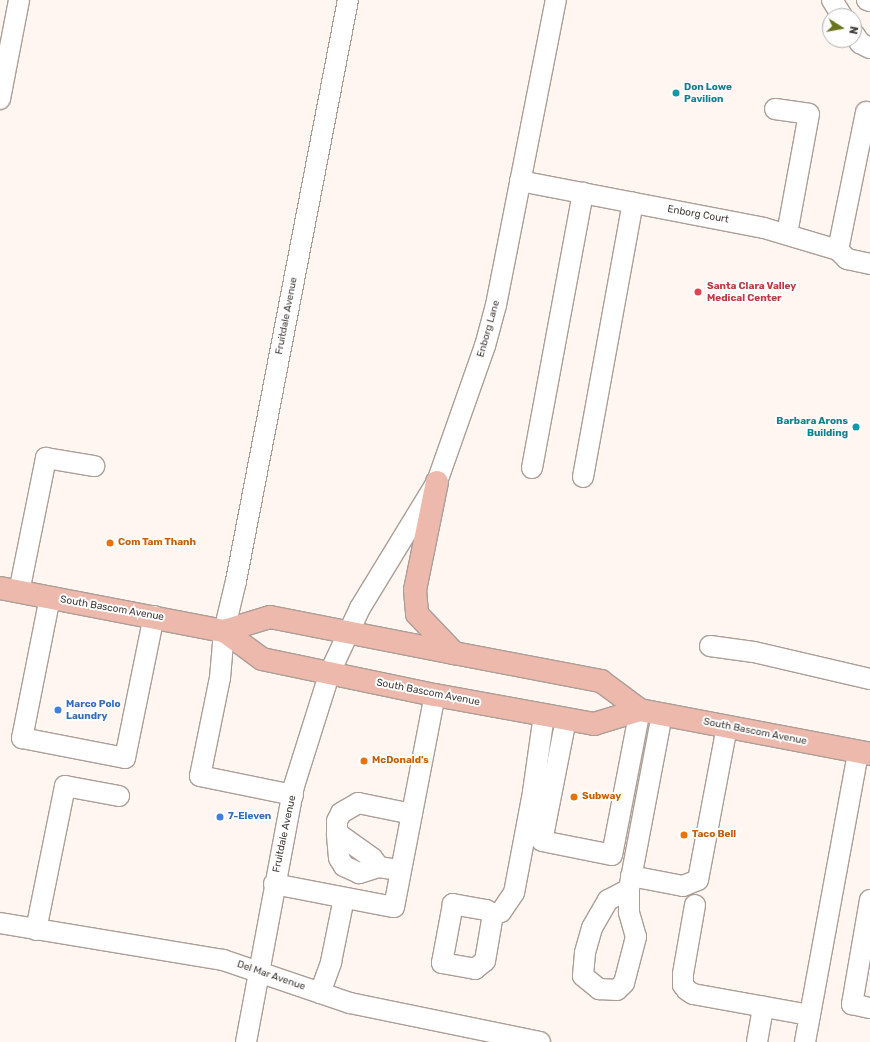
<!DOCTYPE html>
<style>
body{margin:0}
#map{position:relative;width:870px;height:1042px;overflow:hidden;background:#fff5f1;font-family:Rubik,sans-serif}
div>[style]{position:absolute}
.roads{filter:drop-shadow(1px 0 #ac9e97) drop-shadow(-1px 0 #ac9e97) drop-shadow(0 1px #ac9e97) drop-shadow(0 -1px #ac9e97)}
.minor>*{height:20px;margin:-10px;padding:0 10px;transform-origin:10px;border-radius:10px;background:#fff}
.major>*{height:22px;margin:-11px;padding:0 11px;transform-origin:11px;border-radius:11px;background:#ecb9ac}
.dots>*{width:11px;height:11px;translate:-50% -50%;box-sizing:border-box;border:2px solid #fff;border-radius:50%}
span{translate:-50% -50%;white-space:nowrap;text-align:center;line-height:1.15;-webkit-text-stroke:4px #fff;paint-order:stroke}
.culture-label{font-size:10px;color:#0d838f;font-weight:700}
.left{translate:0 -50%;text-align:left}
.right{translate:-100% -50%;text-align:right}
.street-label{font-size:10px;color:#403a37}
.health-label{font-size:10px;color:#be3a42;font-weight:700}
.food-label{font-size:10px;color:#c56008;font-weight:700}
.shop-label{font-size:10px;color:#366cbe;font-weight:700}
.north{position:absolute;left:822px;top:8px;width:40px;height:40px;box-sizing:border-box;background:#fff;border:1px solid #b3b0af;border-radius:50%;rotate:101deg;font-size:11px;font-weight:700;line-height:16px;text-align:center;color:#403a37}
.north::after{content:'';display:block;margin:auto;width:14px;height:18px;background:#69741e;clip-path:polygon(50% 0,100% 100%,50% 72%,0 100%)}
</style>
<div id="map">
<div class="roads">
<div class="minor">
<i style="left:832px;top:0;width:19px;rotate:58deg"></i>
<i style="left:867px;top:0;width:3px;rotate:18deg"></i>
<i style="left:854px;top:34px;width:11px;rotate:56deg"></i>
<i style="left:860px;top:43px;width:11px;rotate:27deg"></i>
<i style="left:0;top:99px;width:101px;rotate:-79.1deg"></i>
<i style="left:775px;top:109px;width:34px;rotate:8deg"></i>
<i style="left:809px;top:114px;width:122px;rotate:100.4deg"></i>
<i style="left:520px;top:181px;width:248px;rotate:10.9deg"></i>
<i style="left:764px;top:228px;width:77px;rotate:16.6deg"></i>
<i style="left:838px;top:250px;width:13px;rotate:45deg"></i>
<i style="left:847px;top:259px;width:24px;rotate:12deg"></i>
<i style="left:838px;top:250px;width:141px;rotate:-78.5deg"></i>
<i style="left:532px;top:468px;width:280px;rotate:-79.5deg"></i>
<i style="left:583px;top:477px;width:279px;rotate:-79.7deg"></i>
<i style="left:19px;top:592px;width:137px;rotate:-78.6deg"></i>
<i style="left:46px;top:458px;width:49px;rotate:9.5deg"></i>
<i style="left:50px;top:597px;width:144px;rotate:101.2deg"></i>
<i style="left:22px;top:738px;width:105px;rotate:11deg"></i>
<i style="left:125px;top:758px;width:145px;rotate:-78.5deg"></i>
<i style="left:710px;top:646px;width:44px;rotate:7.8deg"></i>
<i style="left:754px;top:652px;width:119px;rotate:13.1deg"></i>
<i style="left:566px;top:719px;width:124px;rotate:101.1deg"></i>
<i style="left:542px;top:841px;width:71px;rotate:11.3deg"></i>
<i style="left:612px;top:855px;width:148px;rotate:-79.1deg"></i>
<i style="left:293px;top:795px;width:95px;rotate:-168.5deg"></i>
<i style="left:200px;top:776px;width:100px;rotate:-78.5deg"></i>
<i style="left:220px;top:678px;width:47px;rotate:-85.1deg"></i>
<i style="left:224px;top:631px;width:51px;rotate:-76.5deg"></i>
<i style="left:236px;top:581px;width:592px;rotate:-79.09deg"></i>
<i style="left:337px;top:833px;width:43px;rotate:35.5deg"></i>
<i style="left:372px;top:858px;width:11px;rotate:52deg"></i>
<i style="left:379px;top:867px;width:12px;rotate:9deg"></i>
<i style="left:379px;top:867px;width:21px;rotate:163deg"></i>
<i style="left:359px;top:873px;width:17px;rotate:-155deg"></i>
<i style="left:344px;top:866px;width:9px;rotate:-122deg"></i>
<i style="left:339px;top:858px;width:25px;rotate:-95deg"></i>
<i style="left:337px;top:833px;width:12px;rotate:-90deg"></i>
<i style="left:337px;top:821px;width:9px;rotate:-63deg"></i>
<i style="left:341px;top:813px;width:20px;rotate:-30deg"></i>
<i style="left:358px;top:803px;width:55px;rotate:11.5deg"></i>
<i style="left:631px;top:876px;width:53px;rotate:10.9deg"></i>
<i style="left:683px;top:886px;width:16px;rotate:-22deg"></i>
<i style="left:698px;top:880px;width:156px;rotate:-79.3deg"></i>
<i style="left:274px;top:884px;width:122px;rotate:10.9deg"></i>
<i style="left:394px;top:907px;width:216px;rotate:-79.1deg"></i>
<i style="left:629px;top:889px;width:24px;rotate:152deg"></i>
<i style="left:608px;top:900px;width:32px;rotate:120deg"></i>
<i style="left:592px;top:928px;width:26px;rotate:106deg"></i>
<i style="left:585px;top:953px;width:23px;rotate:95deg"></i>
<i style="left:583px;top:976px;width:21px;rotate:39deg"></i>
<i style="left:599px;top:989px;width:18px;rotate:3deg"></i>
<i style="left:617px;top:990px;width:10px;rotate:-45deg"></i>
<i style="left:624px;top:983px;width:48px;rotate:-75.4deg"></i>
<i style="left:636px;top:937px;width:26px;rotate:-106deg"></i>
<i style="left:629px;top:912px;width:23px;rotate:-90deg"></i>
<i style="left:629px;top:889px;width:178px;rotate:-79.3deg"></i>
<i style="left:870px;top:900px;width:106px;rotate:99.8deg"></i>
<i style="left:852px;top:1004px;width:18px;rotate:13deg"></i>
<i style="left:695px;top:905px;width:70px;rotate:99.9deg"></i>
<i style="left:683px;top:974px;width:11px;rotate:90deg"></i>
<i style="left:683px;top:985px;width:6px;rotate:51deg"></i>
<i style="left:687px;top:990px;width:7px;rotate:34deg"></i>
<i style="left:693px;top:994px;width:119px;rotate:10.2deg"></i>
<i style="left:493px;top:914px;width:8px;rotate:-150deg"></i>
<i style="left:486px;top:910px;width:34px;rotate:-170deg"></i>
<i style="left:453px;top:904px;width:60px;rotate:100.6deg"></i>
<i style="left:442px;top:963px;width:34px;rotate:10deg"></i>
<i style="left:475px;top:969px;width:13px;rotate:-39deg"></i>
<i style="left:485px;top:961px;width:48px;rotate:-80.3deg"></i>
<i style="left:493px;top:914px;width:8px;rotate:-14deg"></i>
<i style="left:501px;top:912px;width:23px;rotate:-56deg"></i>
<i style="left:514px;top:893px;width:103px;rotate:-79.3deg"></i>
<i style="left:533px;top:792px;width:78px;rotate:-81.9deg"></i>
<i style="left:0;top:923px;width:226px;rotate:9.4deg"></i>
<i style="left:223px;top:960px;width:134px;rotate:18.7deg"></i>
<i style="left:350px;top:1003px;width:194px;rotate:11.6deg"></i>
<i style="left:36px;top:930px;width:147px;rotate:-78.6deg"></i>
<i style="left:65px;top:786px;width:55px;rotate:10.5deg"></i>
<i style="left:320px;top:993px;width:33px;rotate:-70deg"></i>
<i style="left:331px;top:962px;width:65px;rotate:-78.5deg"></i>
<i style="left:246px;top:1042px;width:260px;rotate:-79.4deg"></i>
<i style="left:294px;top:786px;width:120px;rotate:-72.5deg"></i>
<i style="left:330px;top:672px;width:71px;rotate:-64.9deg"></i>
<i style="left:360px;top:608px;width:148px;rotate:-58.6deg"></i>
<i style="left:437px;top:482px;width:144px;rotate:-70.6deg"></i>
<i style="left:485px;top:346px;width:42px;rotate:-75deg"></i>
<i style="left:496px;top:305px;width:311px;rotate:-78.9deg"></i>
<i style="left:757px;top:1042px;width:36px;rotate:-80deg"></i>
<i style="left:805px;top:1042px;width:295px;rotate:-79.6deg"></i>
</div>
<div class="major">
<i style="left:437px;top:482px;width:110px;rotate:101.5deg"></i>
<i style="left:415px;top:590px;width:24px;rotate:85deg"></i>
<i style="left:417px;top:614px;width:54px;rotate:46.5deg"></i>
<i style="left:0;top:588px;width:228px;rotate:10.9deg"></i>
<i style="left:224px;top:631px;width:47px;rotate:36.4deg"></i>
<i style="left:262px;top:659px;width:177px;rotate:11.8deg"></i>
<i style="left:435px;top:695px;width:162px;rotate:10.3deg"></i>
<i style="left:594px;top:724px;width:48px;rotate:-16.9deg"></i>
<i style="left:224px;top:631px;width:48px;rotate:-16.9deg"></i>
<i style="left:270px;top:617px;width:187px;rotate:11.1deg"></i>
<i style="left:454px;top:653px;width:150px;rotate:10.8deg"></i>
<i style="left:601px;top:681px;width:49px;rotate:36.6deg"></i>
<i style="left:640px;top:710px;width:234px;rotate:10.8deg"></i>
</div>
</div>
<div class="dots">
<i style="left:676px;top:93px;background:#0f9aa8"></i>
<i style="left:698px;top:292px;background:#e0444e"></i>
<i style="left:856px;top:427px;background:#0f9aa8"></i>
<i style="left:110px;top:543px;background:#e8710a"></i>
<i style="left:58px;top:710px;background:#3f7fe0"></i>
<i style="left:364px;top:761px;background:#e8710a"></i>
<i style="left:574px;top:797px;background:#e8710a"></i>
<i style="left:220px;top:817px;background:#3f7fe0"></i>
<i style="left:684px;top:835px;background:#e8710a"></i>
</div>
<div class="culture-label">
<span class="left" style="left:684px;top:93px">Don Lowe<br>Pavilion</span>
<span class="right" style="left:848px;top:427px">Barbara Arons<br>Building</span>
</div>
<div class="street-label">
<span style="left:698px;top:215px;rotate:10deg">Enborg Court</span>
<span style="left:287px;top:316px;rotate:-79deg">Fruitdale Avenue</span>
<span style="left:489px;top:329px;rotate:-74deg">Enborg Lane</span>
<span style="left:112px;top:609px;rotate:10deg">South Bascom Avenue</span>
<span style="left:428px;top:693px;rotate:11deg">South Bascom Avenue</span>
<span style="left:755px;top:732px;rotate:11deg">South Bascom Avenue</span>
<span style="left:285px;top:834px;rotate:-78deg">Fruitdale Avenue</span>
<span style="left:271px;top:976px;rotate:19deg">Del Mar Avenue</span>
</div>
<div class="health-label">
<span class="left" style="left:707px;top:292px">Santa Clara Valley<br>Medical Center</span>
</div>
<div class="food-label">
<span class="left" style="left:118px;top:543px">Com Tam Thanh</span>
<span class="left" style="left:372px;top:761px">McDonald's</span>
<span class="left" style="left:582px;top:797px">Subway</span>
<span class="left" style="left:692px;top:835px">Taco Bell</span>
</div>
<div class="shop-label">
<span class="left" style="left:66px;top:710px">Marco Polo<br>Laundry</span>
<span class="left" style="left:228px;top:817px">7-Eleven</span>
</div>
<div class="north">N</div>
</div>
